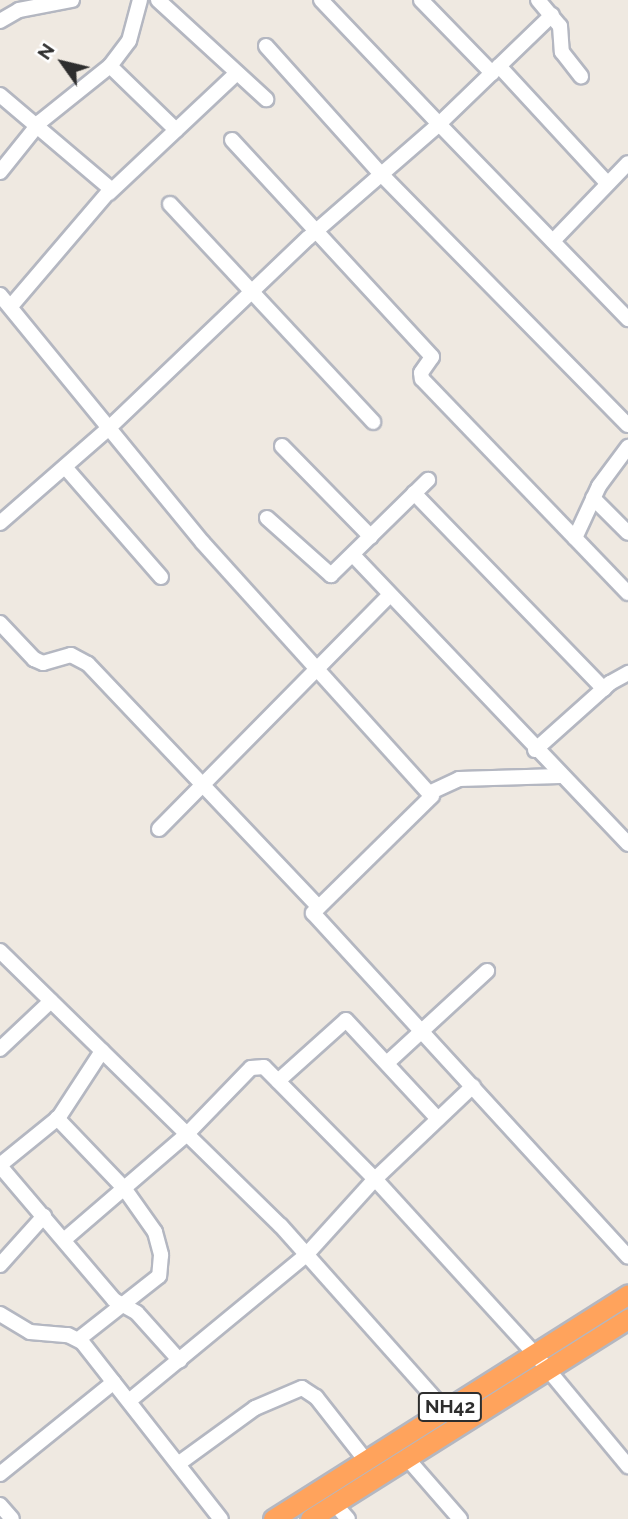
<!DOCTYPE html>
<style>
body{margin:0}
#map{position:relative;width:628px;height:1519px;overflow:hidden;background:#efe9e1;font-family:Raleway,sans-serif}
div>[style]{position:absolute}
.roads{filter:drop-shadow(2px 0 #b4b7c1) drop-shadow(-2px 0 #b4b7c1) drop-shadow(0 2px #b4b7c1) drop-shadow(0 -2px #b4b7c1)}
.minor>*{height:14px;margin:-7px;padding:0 7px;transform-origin:7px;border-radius:7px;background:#fff}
.highway>*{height:19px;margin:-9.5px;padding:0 9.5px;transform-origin:9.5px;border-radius:9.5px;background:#ffa35c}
span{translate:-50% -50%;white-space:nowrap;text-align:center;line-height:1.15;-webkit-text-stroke:7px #fff;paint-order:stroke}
.shield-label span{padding:2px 5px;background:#fff;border:2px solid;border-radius:5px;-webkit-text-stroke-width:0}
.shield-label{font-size:19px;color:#2e2e2e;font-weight:700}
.north{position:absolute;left:28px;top:28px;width:70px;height:70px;-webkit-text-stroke:5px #fff;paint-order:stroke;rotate:304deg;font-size:19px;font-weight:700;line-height:28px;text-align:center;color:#2e2e2e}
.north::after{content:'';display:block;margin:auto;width:24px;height:32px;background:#2e2e2e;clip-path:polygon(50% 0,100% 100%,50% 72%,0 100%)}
</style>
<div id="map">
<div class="roads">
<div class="minor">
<i style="left:158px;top:0;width:147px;rotate:42.5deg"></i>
<i style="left:321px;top:0;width:171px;rotate:46.4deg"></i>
<i style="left:439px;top:124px;width:157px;rotate:-44deg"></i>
<i style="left:421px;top:0;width:102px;rotate:45.8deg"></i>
<i style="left:538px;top:0;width:34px;rotate:50deg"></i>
<i style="left:560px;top:26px;width:26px;rotate:86deg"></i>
<i style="left:562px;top:52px;width:31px;rotate:52deg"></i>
<i style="left:0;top:21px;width:22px;rotate:-30deg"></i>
<i style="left:19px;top:10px;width:54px;rotate:-10.7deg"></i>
<i style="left:266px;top:46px;width:172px;rotate:48.1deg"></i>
<i style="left:381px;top:174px;width:352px;rotate:45.5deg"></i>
<i style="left:110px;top:66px;width:92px;rotate:44.1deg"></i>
<i style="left:499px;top:66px;width:159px;rotate:47.3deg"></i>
<i style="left:0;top:95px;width:145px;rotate:40.3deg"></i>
<i style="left:111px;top:189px;width:154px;rotate:130.5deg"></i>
<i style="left:232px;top:140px;width:295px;rotate:47.3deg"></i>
<i style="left:432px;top:357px;width:19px;rotate:125deg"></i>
<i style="left:421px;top:373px;width:6px;rotate:81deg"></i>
<i style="left:422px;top:379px;width:297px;rotate:46.1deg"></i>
<i style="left:0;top:172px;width:64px;rotate:-51.3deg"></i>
<i style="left:40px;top:122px;width:90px;rotate:-38.7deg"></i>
<i style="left:110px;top:66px;width:31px;rotate:-53deg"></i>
<i style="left:129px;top:41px;width:42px;rotate:-75deg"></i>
<i style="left:109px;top:193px;width:175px;rotate:-43.2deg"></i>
<i style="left:170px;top:204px;width:298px;rotate:47deg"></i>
<i style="left:553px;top:241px;width:108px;rotate:-46.1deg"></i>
<i style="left:0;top:295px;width:320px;rotate:50.7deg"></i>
<i style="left:203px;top:543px;width:341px;rotate:47.9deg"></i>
<i style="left:432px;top:796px;width:167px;rotate:135.5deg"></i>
<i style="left:313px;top:913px;width:466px;rotate:47.5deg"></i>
<i style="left:282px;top:446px;width:127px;rotate:45.6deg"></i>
<i style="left:65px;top:467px;width:146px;rotate:48.9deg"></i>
<i style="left:414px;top:493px;width:273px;rotate:45.9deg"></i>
<i style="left:593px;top:498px;width:49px;rotate:45deg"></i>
<i style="left:267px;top:518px;width:86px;rotate:41.7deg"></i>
<i style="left:331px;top:575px;width:136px;rotate:-44.4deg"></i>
<i style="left:0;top:523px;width:147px;rotate:-41.1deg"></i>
<i style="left:111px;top:426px;width:272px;rotate:-43.7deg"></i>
<i style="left:308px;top:238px;width:174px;rotate:-41deg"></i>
<i style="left:439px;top:124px;width:272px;rotate:45.9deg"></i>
<i style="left:575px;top:538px;width:57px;rotate:-65.2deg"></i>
<i style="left:599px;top:486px;width:49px;rotate:-53.4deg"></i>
<i style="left:353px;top:555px;width:399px;rotate:46.4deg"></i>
<i style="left:0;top:623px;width:50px;rotate:46.6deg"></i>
<i style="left:34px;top:659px;width:10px;rotate:24deg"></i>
<i style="left:43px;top:663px;width:29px;rotate:-16deg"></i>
<i style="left:71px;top:655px;width:19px;rotate:28deg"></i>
<i style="left:88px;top:664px;width:335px;rotate:46.5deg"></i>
<i style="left:535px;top:750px;width:101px;rotate:-41.8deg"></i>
<i style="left:610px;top:683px;width:21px;rotate:-29deg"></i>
<i style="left:429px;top:793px;width:33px;rotate:-25deg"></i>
<i style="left:459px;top:779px;width:101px;rotate:-1.7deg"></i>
<i style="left:159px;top:829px;width:329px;rotate:-45.4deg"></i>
<i style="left:0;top:951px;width:393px;rotate:44.4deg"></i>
<i style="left:281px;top:1226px;width:246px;rotate:48.3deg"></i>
<i style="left:0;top:1049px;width:70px;rotate:-43.3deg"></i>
<i style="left:387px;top:1063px;width:136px;rotate:-42.6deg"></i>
<i style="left:278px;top:1081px;width:91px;rotate:-41.9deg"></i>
<i style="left:346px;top:1020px;width:135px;rotate:47.1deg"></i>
<i style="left:57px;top:1118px;width:97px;rotate:46.3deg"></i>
<i style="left:124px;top:1188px;width:54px;rotate:54.8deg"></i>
<i style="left:155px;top:1232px;width:24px;rotate:75deg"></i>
<i style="left:161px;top:1255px;width:21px;rotate:95deg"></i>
<i style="left:159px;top:1276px;width:102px;rotate:141.8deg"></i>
<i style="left:0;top:1165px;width:76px;rotate:-39.1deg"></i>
<i style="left:59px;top:1117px;width:79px;rotate:-56.9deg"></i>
<i style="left:0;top:1166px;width:176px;rotate:49.6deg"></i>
<i style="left:114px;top:1300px;width:26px;rotate:29deg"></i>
<i style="left:137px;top:1313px;width:64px;rotate:48.1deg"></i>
<i style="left:65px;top:1239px;width:161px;rotate:-40.7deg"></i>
<i style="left:187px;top:1134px;width:92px;rotate:-45.9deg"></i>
<i style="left:251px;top:1068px;width:13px;rotate:-4deg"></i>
<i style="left:264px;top:1067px;width:158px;rotate:45.3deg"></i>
<i style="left:375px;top:1179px;width:237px;rotate:47.6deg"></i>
<i style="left:535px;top:1354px;width:146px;rotate:50.3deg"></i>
<i style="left:0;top:1265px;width:66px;rotate:-48.1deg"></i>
<i style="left:0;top:1314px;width:35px;rotate:31deg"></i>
<i style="left:30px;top:1332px;width:38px;rotate:5deg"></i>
<i style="left:68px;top:1335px;width:16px;rotate:27deg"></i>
<i style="left:82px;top:1342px;width:225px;rotate:51.9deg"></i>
<i style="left:129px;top:1401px;width:229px;rotate:-39.5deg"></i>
<i style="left:306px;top:1255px;width:103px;rotate:-47.8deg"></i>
<i style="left:375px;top:1179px;width:135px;rotate:-43.5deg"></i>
<i style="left:406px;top:1457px;width:82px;rotate:48.9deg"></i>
<i style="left:178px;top:1464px;width:95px;rotate:-36deg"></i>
<i style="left:255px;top:1408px;width:51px;rotate:-23.1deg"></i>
<i style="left:302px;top:1388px;width:17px;rotate:33deg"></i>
<i style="left:316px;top:1397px;width:83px;rotate:51.9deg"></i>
<i style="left:0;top:1474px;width:146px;rotate:-38.9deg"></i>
<i style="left:334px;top:1503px;width:21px;rotate:49deg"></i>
<i style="left:0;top:1505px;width:18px;rotate:49deg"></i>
</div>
<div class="highway">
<i style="left:273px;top:1519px;width:420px;rotate:-32.3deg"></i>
<i style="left:310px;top:1519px;width:376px;rotate:-32.2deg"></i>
</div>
</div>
<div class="shield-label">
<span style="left:450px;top:1407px">NH42</span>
</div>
<div class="north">N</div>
</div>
